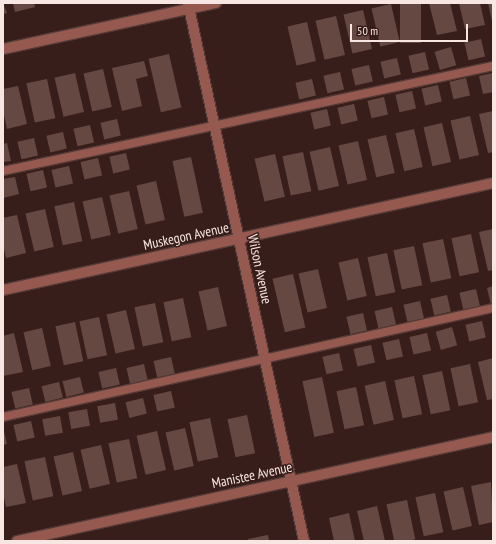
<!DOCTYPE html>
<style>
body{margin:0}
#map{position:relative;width:496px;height:544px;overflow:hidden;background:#381e1a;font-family:"PT Sans Narrow",sans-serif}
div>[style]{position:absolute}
.building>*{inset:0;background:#664843;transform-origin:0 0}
.roads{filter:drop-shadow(1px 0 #533a36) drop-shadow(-1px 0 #533a36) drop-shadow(0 1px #533a36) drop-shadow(0 -1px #533a36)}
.service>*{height:8px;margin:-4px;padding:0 4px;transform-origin:4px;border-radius:4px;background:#95594f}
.minor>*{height:10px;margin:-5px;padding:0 5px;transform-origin:5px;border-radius:5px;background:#95594f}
span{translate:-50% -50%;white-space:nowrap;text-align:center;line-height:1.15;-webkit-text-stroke:3px #381e1a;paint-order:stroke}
.street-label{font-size:14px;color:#f8e6e2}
.frame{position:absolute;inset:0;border:4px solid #f8e6e2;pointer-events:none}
.scale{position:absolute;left:350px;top:24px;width:118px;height:18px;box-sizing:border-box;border:2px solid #f8e6e2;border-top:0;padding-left:5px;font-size:12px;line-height:14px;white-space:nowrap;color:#f8e6e2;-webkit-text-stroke:3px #381e1a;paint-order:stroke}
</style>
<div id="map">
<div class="building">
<i style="clip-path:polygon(3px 3px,7px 13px,3px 14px)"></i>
<i style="clip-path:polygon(13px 3px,34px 3px,35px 7px,15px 12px)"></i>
<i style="left:400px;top:3px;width:21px;height:40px"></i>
<i style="clip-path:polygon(429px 3px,450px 3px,457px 31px,437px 35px)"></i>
<i style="clip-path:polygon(459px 3px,480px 3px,485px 25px,465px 29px)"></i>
<i style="clip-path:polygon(488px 3px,493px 3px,493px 21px,492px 21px)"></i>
<i style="left:391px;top:4px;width:39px;height:20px;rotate:77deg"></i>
<i style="left:363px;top:10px;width:40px;height:20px;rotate:77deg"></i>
<i style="left:336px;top:16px;width:40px;height:21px;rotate:77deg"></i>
<i style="left:307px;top:22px;width:40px;height:20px;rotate:77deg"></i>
<i style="left:481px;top:39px;width:18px;height:17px;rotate:77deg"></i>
<i style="left:451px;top:47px;width:19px;height:17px;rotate:74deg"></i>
<i style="left:425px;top:52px;width:18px;height:17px;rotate:77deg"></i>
<i style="left:169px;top:54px;width:55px;height:21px;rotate:77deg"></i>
<i style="left:397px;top:58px;width:17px;height:17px;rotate:77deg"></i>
<i style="clip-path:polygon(144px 61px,148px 76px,136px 79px,142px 106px,122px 111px,112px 68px)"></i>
<i style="left:369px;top:65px;width:17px;height:18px;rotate:77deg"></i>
<i style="left:103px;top:69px;width:39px;height:20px;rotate:77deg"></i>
<i style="left:340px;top:72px;width:18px;height:17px;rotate:77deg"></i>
<i style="left:75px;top:73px;width:40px;height:21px;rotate:77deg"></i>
<i style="clip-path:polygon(493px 73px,493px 92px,483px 94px,479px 76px)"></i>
<i style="left:466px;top:78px;width:18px;height:17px;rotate:77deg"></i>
<i style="left:47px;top:79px;width:40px;height:21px;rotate:78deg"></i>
<i style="left:312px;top:79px;width:17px;height:17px;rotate:77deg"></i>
<i style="left:438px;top:85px;width:17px;height:17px;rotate:77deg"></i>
<i style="clip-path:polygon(18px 86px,27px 124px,7px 129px,3px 111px,3px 89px)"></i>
<i style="left:412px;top:91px;width:18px;height:17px;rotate:77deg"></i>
<i style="left:384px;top:97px;width:18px;height:17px;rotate:77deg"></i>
<i style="left:354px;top:104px;width:17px;height:17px;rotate:77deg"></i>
<i style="left:327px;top:109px;width:17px;height:17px;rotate:77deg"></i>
<i style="clip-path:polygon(493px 111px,493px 152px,488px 153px,479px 114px)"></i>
<i style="left:470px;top:116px;width:40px;height:20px;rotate:77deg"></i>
<i style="left:117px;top:119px;width:17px;height:17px;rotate:77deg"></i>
<i style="left:442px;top:123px;width:40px;height:19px;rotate:77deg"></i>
<i style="left:90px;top:125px;width:18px;height:17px;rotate:77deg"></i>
<i style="left:414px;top:129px;width:39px;height:19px;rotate:77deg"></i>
<i style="left:63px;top:132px;width:17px;height:17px;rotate:77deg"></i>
<i style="left:386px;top:135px;width:39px;height:19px;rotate:77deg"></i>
<i style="left:34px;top:138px;width:18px;height:17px;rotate:77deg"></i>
<i style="left:358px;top:141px;width:40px;height:20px;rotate:77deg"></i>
<i style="clip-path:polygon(7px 143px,11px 161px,3px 162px,3px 144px)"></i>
<i style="left:330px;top:147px;width:40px;height:21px;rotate:77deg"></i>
<i style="left:303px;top:152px;width:40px;height:21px;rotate:78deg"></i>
<i style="left:126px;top:153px;width:17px;height:17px;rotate:77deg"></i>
<i style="left:275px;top:154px;width:44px;height:21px;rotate:77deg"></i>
<i style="left:191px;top:157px;width:57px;height:19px;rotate:78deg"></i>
<i style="left:98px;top:158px;width:18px;height:18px;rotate:77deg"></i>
<i style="left:69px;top:166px;width:18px;height:18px;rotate:77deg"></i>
<i style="left:43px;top:170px;width:18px;height:17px;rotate:77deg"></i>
<i style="clip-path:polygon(15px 177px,19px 194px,3px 198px,3px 179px)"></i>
<i style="left:156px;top:181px;width:40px;height:20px;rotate:77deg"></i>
<i style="left:129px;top:191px;width:39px;height:20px;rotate:77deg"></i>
<i style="left:102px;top:197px;width:39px;height:20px;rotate:77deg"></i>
<i style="left:74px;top:202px;width:40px;height:20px;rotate:78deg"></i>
<i style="left:45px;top:209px;width:39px;height:20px;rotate:77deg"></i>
<i style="clip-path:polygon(17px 215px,26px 253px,6px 258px,3px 244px,3px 218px)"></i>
<i style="clip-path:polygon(493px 229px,493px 270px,488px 271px,479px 232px)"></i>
<i style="left:471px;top:234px;width:39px;height:20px;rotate:78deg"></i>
<i style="left:443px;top:239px;width:40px;height:21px;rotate:78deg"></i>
<i style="left:414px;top:246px;width:40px;height:21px;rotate:78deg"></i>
<i style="left:387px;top:253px;width:40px;height:20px;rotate:78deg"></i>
<i style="left:358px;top:258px;width:39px;height:20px;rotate:77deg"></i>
<i style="left:318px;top:269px;width:40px;height:20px;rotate:77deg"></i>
<i style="left:293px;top:274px;width:55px;height:21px;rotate:77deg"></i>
<i style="clip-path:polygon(493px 286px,493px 305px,491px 305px,487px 288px)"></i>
<i style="left:218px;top:287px;width:40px;height:20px;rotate:77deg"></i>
<i style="left:476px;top:289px;width:18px;height:17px;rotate:77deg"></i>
<i style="left:447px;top:295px;width:17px;height:17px;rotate:77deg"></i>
<i style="left:183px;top:298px;width:40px;height:20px;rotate:78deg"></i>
<i style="left:420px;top:301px;width:18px;height:17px;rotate:77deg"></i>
<i style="left:155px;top:303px;width:40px;height:21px;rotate:78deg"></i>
<i style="left:392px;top:307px;width:18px;height:18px;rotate:77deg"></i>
<i style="left:126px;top:310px;width:40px;height:20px;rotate:77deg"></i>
<i style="left:363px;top:313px;width:18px;height:17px;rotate:77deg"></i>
<i style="left:99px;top:317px;width:39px;height:20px;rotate:78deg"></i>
<i style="left:482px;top:321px;width:17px;height:17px;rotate:77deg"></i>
<i style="left:75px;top:322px;width:40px;height:20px;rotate:78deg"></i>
<i style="left:452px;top:327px;width:19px;height:17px;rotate:74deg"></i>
<i style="left:42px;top:328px;width:39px;height:19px;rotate:77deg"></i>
<i style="clip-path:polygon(14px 333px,23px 372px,3px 376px,3px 336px)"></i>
<i style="left:427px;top:333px;width:18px;height:18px;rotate:77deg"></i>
<i style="left:399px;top:339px;width:18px;height:17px;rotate:77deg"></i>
<i style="left:371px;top:345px;width:18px;height:18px;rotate:77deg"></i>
<i style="left:339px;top:353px;width:18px;height:17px;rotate:77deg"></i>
<i style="left:171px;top:357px;width:17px;height:18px;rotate:77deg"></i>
<i style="clip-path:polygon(493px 358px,493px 399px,487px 400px,478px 362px)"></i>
<i style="left:144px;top:364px;width:17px;height:18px;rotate:77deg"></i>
<i style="left:470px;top:364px;width:39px;height:20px;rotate:78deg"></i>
<i style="left:116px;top:368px;width:17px;height:18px;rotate:77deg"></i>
<i style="left:442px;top:371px;width:40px;height:20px;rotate:78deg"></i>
<i style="left:414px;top:376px;width:39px;height:20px;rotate:78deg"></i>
<i style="left:80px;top:377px;width:16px;height:18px;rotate:76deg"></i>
<i style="left:322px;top:377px;width:57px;height:20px;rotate:78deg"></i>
<i style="left:385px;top:381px;width:40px;height:21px;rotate:77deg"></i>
<i style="left:59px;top:382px;width:16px;height:18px;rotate:76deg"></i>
<i style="left:356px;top:387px;width:39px;height:20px;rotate:78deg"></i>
<i style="left:29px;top:388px;width:17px;height:18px;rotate:77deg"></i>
<i style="left:171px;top:391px;width:17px;height:18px;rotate:77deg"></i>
<i style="left:143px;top:398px;width:16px;height:18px;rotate:76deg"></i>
<i style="left:115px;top:403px;width:17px;height:18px;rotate:80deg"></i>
<i style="left:87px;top:409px;width:17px;height:19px;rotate:80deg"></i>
<i style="left:247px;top:415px;width:39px;height:20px;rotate:78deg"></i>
<i style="left:60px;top:416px;width:17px;height:18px;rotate:80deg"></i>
<i style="left:210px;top:418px;width:40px;height:21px;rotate:78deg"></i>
<i style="left:31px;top:421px;width:17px;height:18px;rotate:77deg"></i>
<i style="clip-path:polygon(3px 427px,7px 444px,3px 445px)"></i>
<i style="left:185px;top:428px;width:39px;height:20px;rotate:77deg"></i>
<i style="left:157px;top:431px;width:40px;height:21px;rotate:77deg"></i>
<i style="left:129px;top:439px;width:40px;height:21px;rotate:78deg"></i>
<i style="left:101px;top:445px;width:40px;height:21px;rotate:77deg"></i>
<i style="left:73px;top:452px;width:40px;height:20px;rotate:77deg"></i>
<i style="left:45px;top:457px;width:40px;height:21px;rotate:78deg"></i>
<i style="clip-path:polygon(17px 464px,26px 503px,6px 507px,3px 493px,3px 467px)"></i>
<i style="clip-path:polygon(491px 482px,493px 522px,479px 525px,471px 486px)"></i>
<i style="left:463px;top:487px;width:40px;height:20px;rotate:77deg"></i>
<i style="left:435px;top:493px;width:40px;height:20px;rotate:78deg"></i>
<i style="left:407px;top:500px;width:40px;height:21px;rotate:78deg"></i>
<i style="clip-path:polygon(377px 506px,385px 541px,364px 541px,357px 511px)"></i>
<i style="clip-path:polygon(349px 513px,355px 541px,334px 541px,329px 518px)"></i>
<i style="clip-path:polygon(268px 535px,269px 541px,248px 541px,248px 539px)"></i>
</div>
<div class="roads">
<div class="service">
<i style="left:3px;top:171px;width:501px;rotate:-12.09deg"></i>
<i style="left:3px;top:417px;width:502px;rotate:-12.54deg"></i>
</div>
<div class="minor">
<i style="left:188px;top:3px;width:550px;rotate:77.83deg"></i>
<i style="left:3px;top:49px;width:218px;rotate:-12.2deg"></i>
<i style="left:3px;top:290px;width:502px;rotate:-12.32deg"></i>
<i style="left:17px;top:541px;width:487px;rotate:-12.3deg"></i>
</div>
</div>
<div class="street-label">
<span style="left:186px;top:236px;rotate:-12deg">Muskegon Avenue</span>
<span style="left:260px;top:269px;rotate:78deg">Wilson Avenue</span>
<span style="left:252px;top:475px;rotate:-12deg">Manistee Avenue</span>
</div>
<div class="frame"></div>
<div class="scale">50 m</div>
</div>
